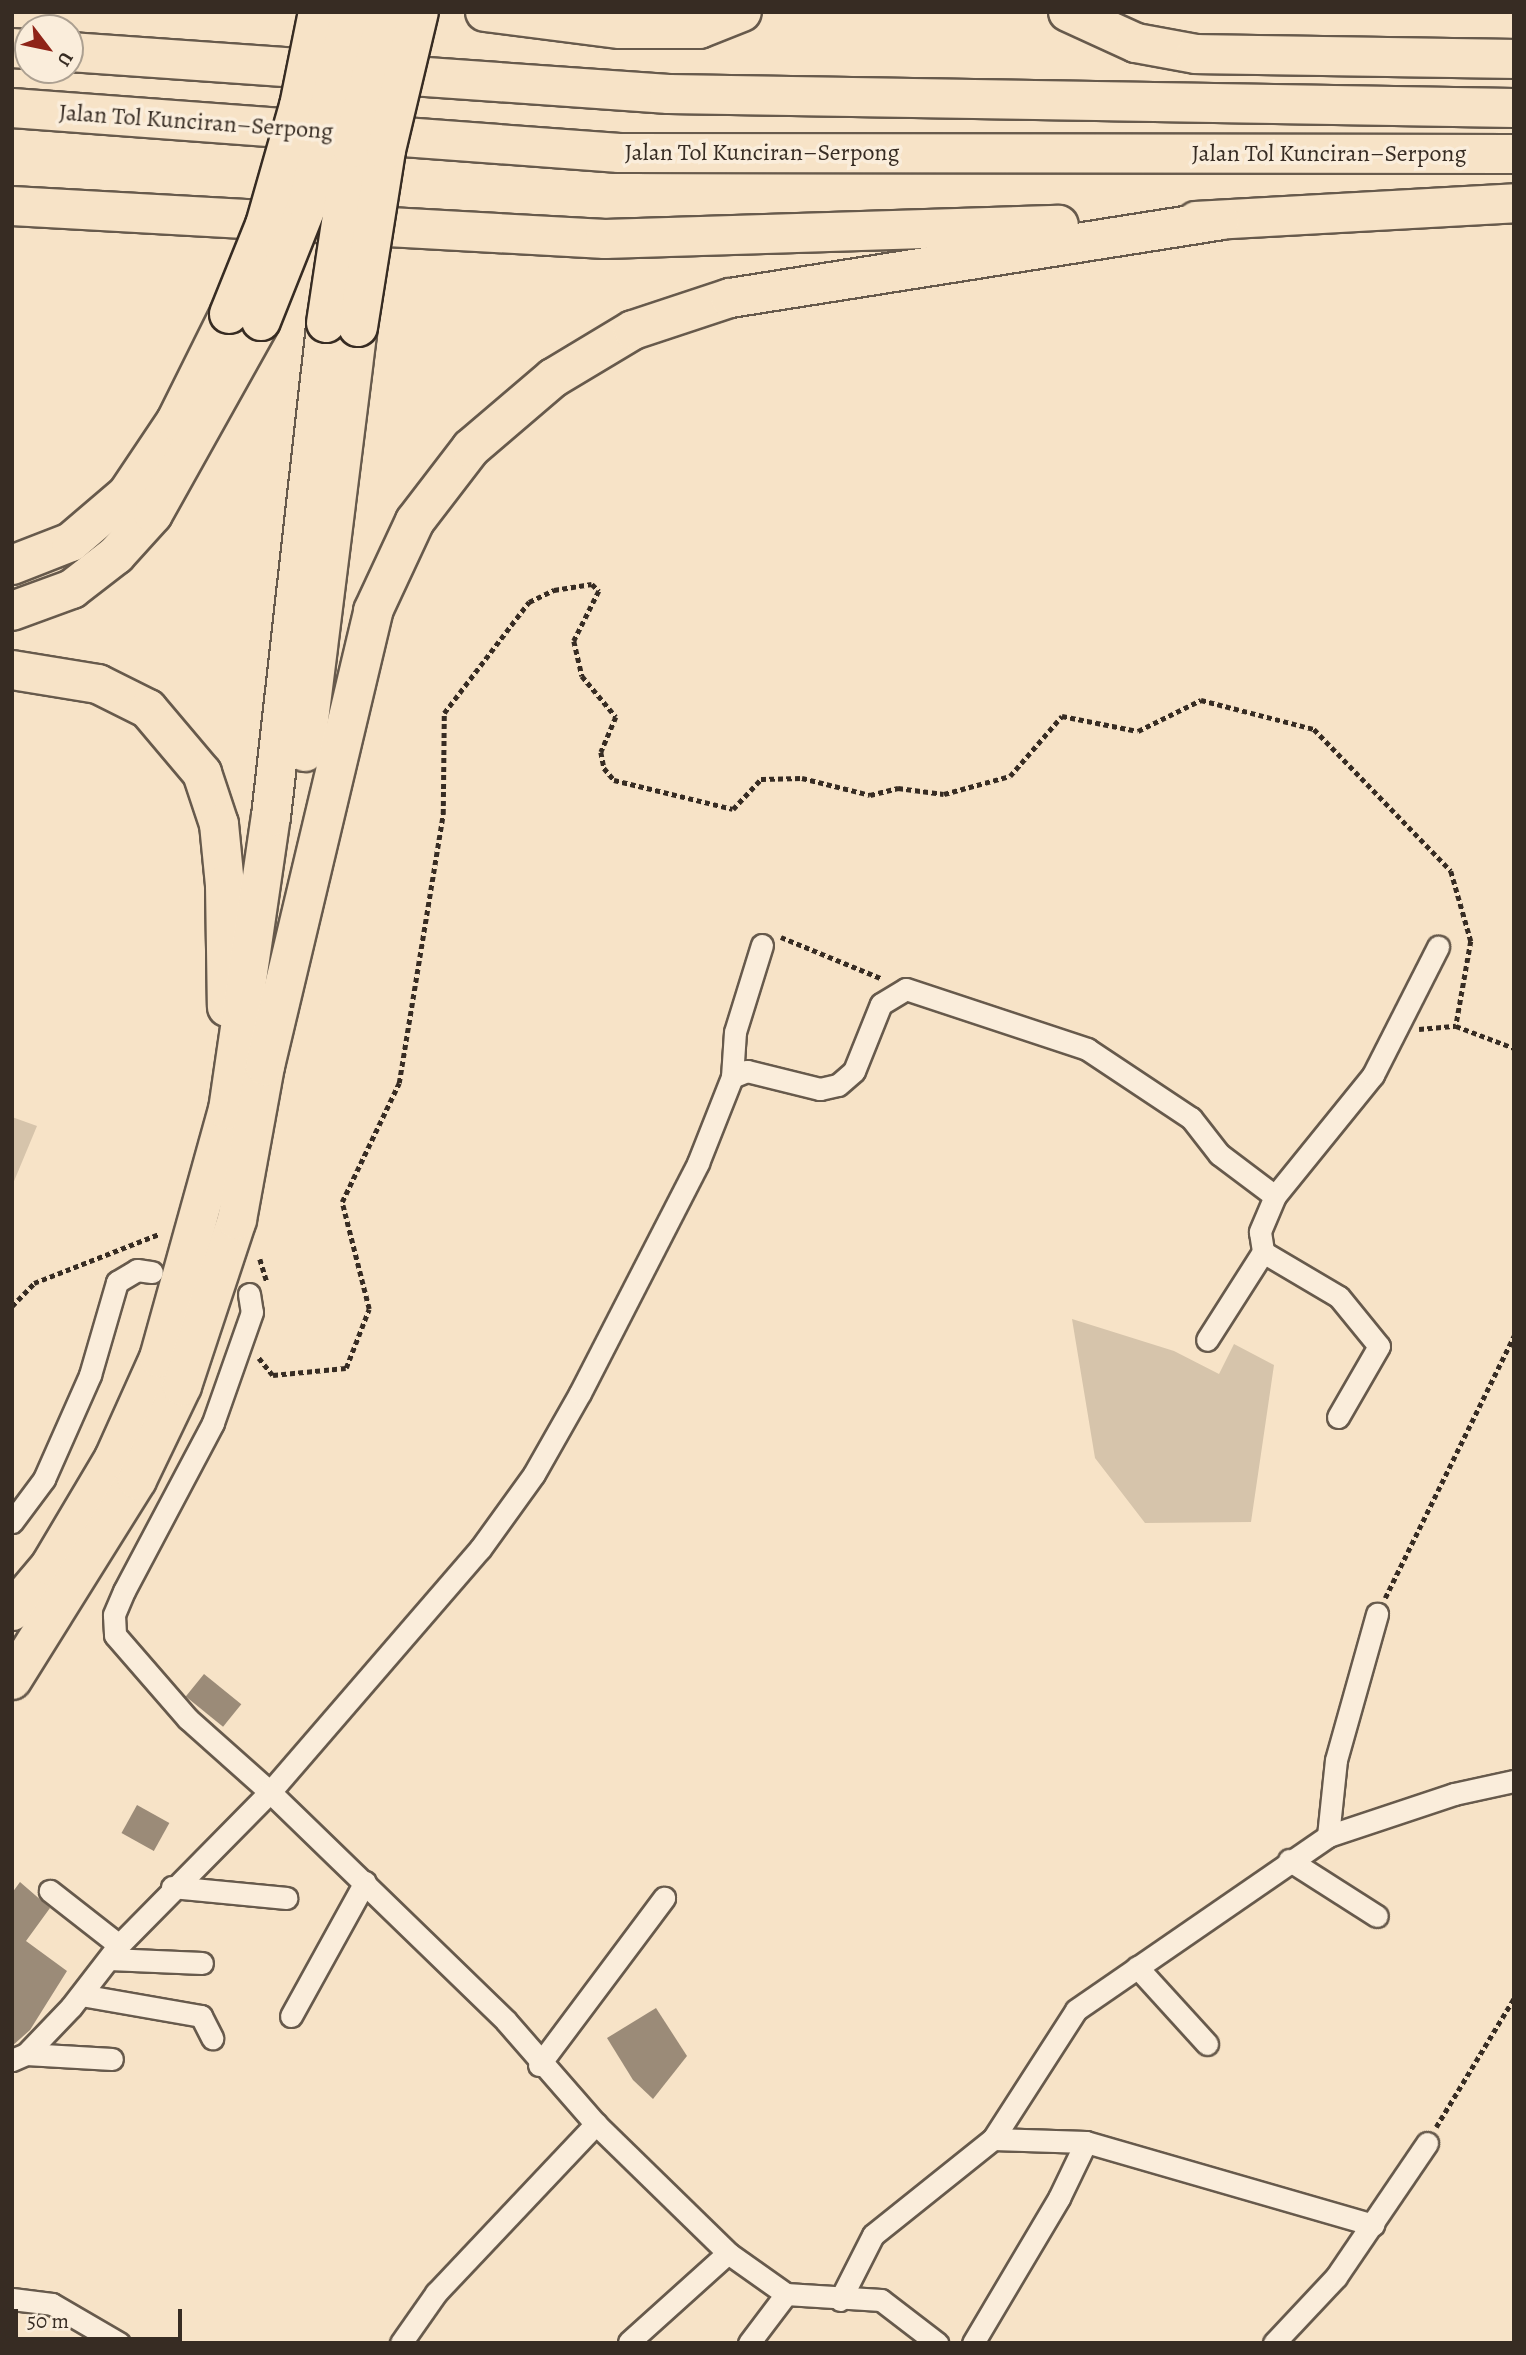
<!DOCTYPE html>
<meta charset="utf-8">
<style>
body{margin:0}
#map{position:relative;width:1526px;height:2355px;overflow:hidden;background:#f7e3c7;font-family:Alegreya,serif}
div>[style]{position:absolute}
.green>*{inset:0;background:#d6c4ab}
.building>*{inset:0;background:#9b8b78;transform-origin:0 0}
.path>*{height:4.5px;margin-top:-2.25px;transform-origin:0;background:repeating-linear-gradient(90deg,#372c23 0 5px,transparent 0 8.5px)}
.roads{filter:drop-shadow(2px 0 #675a4c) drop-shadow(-2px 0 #675a4c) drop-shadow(0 2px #675a4c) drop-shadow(0 -2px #675a4c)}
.street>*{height:21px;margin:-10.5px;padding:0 10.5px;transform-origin:10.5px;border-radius:10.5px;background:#faeddb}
.highway>*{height:38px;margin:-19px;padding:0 19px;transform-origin:19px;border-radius:19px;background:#f7e3c7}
.bridges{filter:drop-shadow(2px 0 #372c23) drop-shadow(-2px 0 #372c23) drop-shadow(0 2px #372c23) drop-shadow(0 -2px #372c23)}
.highway-bridge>*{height:38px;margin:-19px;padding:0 19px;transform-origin:19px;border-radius:19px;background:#f7e3c7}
span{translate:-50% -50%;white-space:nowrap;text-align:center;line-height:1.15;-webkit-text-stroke:7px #faeddb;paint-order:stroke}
.street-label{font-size:24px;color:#372c23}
.frame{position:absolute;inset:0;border:14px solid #372c23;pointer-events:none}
.north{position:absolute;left:14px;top:14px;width:70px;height:70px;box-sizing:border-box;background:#faeddb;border:2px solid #aca091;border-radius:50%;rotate:122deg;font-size:19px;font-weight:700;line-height:28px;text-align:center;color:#372c23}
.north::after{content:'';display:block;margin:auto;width:24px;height:32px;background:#8f2418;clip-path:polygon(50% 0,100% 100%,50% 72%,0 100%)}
.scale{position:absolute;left:14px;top:2309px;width:168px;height:32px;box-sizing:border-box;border:4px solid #372c23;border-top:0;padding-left:9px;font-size:21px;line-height:24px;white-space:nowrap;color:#372c23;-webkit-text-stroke:5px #faeddb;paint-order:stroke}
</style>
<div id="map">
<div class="green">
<i style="clip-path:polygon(12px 1117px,37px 1126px,12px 1186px)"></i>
<i style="clip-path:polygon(1072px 1319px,1174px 1351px,1219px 1374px,1234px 1344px,1274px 1365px,1251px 1522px,1145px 1523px,1095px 1458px)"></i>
</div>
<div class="building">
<i style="left:204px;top:1674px;width:48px;height:29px;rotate:39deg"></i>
<i style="left:137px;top:1805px;width:37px;height:32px;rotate:29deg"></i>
<i style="clip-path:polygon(20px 1882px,50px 1908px,26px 1941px,67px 1971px,30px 2030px,12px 2046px,12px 1893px)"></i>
<i style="clip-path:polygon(656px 2008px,687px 2056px,653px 2099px,633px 2080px,607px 2038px)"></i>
</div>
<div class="path">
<i style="left:781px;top:937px;width:110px;rotate:22.4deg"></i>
<i style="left:1419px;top:1029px;width:37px;rotate:-5deg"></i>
<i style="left:1456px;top:1026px;width:62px;rotate:20.8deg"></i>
<i style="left:260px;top:1259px;width:24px;rotate:73deg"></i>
<i style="left:12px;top:1306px;width:32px;rotate:-46deg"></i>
<i style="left:34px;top:1283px;width:134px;rotate:-21.4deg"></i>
<i style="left:259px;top:1358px;width:22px;rotate:51deg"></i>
<i style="left:273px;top:1375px;width:73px;rotate:-5.5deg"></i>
<i style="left:346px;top:1368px;width:63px;rotate:-68.7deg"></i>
<i style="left:369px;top:1309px;width:110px;rotate:-104.2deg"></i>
<i style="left:342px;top:1202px;width:132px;rotate:-64.4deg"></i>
<i style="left:399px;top:1083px;width:273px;rotate:-80.7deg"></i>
<i style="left:443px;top:814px;width:101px;rotate:-89.4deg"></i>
<i style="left:444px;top:713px;width:140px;rotate:-52.6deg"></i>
<i style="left:529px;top:602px;width:28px;rotate:-26deg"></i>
<i style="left:554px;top:590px;width:38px;rotate:-9deg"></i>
<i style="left:592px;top:584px;width:10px;rotate:45deg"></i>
<i style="left:599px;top:591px;width:56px;rotate:116.6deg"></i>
<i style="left:574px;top:641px;width:36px;rotate:77deg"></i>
<i style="left:582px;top:676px;width:53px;rotate:50.3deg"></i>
<i style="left:616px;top:717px;width:38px;rotate:113deg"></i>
<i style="left:601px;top:752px;width:16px;rotate:79deg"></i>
<i style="left:604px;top:768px;width:16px;rotate:50deg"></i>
<i style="left:614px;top:780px;width:122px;rotate:13.7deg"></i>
<i style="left:733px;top:809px;width:41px;rotate:-47deg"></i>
<i style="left:761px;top:779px;width:41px;rotate:-1.4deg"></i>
<i style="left:802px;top:778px;width:70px;rotate:14deg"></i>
<i style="left:870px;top:795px;width:29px;rotate:-14deg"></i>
<i style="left:898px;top:788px;width:46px;rotate:7.4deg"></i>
<i style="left:944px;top:794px;width:68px;rotate:-15.3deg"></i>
<i style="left:1010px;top:776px;width:79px;rotate:-49.1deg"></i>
<i style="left:1062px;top:716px;width:77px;rotate:11.2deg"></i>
<i style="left:1138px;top:731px;width:70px;rotate:-26.2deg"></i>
<i style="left:1201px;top:700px;width:117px;rotate:14.4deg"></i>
<i style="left:1314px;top:729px;width:197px;rotate:46deg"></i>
<i style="left:1451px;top:871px;width:73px;rotate:74.1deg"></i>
<i style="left:1471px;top:941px;width:86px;rotate:100deg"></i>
<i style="left:1385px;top:1598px;width:292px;rotate:-63.8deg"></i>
<i style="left:1436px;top:2127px;width:151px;rotate:-58.8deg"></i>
</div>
<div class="roads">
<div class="street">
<i style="left:732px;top:1077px;width:16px;rotate:-22deg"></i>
<i style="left:747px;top:1071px;width:75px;rotate:13.9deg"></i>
<i style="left:820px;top:1089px;width:18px;rotate:-13deg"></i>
<i style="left:838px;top:1085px;width:21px;rotate:-41deg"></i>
<i style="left:854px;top:1071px;width:72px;rotate:-68.1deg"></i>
<i style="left:881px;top:1004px;width:29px;rotate:-31deg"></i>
<i style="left:906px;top:989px;width:191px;rotate:18.3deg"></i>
<i style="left:1087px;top:1049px;width:125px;rotate:33.6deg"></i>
<i style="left:1191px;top:1118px;width:46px;rotate:52.1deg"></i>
<i style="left:1219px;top:1154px;width:70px;rotate:36.9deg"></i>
<i style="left:1275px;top:1196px;width:39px;rotate:113deg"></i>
<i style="left:1260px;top:1232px;width:20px;rotate:81deg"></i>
<i style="left:1263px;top:1252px;width:104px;rotate:122.5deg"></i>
<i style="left:1275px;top:1196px;width:156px;rotate:-51deg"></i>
<i style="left:1373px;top:1075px;width:144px;rotate:-63.1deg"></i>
<i style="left:1263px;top:1252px;width:88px;rotate:30.6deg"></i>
<i style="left:1339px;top:1297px;width:63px;rotate:50.8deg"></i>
<i style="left:1379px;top:1346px;width:82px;rotate:120deg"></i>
<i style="left:249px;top:1294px;width:18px;rotate:81deg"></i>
<i style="left:252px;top:1312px;width:118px;rotate:109.4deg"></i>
<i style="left:213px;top:1423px;width:190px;rotate:117.9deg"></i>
<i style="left:124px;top:1591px;width:26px;rotate:113deg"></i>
<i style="left:114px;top:1615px;width:20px;rotate:87deg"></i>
<i style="left:115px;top:1635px;width:111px;rotate:49deg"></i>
<i style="left:188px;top:1719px;width:110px;rotate:41.7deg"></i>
<i style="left:270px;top:1792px;width:321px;rotate:-49.2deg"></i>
<i style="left:480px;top:1549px;width:92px;rotate:-54.2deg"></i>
<i style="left:534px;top:1474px;width:93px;rotate:-60.4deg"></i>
<i style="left:580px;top:1393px;width:259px;rotate:-62.8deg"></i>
<i style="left:698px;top:1163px;width:92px;rotate:-68.4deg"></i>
<i style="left:732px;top:1077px;width:45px;rotate:-86.2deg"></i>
<i style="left:735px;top:1032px;width:91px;rotate:-72.8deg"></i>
<i style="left:12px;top:1522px;width:54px;rotate:-53.3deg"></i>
<i style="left:44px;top:1479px;width:114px;rotate:-66.1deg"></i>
<i style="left:90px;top:1375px;width:97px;rotate:-73.8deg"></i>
<i style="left:117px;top:1282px;width:23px;rotate:-31deg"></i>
<i style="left:137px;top:1270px;width:15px;rotate:8deg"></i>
<i style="left:1328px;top:1836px;width:76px;rotate:-84deg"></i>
<i style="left:1336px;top:1760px;width:152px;rotate:-74.3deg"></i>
<i style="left:1289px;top:1860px;width:104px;rotate:32.5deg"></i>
<i style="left:172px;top:1887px;width:115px;rotate:5.5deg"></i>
<i style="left:119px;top:1945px;width:215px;rotate:-45.4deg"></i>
<i style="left:270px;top:1792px;width:329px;rotate:44.1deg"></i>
<i style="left:506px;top:2021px;width:137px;rotate:48.9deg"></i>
<i style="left:596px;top:2124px;width:185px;rotate:44.3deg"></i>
<i style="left:728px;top:2253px;width:71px;rotate:35.3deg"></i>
<i style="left:786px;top:2294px;width:95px;rotate:3.6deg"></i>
<i style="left:881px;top:2300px;width:71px;rotate:37.5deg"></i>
<i style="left:109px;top:1959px;width:93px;rotate:2.5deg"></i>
<i style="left:1137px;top:1967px;width:104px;rotate:47.7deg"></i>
<i style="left:81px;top:1995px;width:122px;rotate:9.9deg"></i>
<i style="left:201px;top:2016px;width:25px;rotate:63deg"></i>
<i style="left:291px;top:2016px;width:153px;rotate:-61.1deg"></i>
<i style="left:26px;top:2054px;width:86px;rotate:3.3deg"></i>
<i style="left:12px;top:2060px;width:15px;rotate:-23deg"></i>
<i style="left:26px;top:2054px;width:65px;rotate:-46.2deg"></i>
<i style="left:71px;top:2007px;width:78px;rotate:-52.3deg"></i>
<i style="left:119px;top:1945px;width:88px;rotate:-142deg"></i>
<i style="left:539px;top:2065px;width:209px;rotate:-53.2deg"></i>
<i style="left:993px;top:2139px;width:93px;rotate:1.8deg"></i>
<i style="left:1086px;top:2142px;width:299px;rotate:16.1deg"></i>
<i style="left:12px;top:2299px;width:40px;rotate:7.1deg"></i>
<i style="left:52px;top:2304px;width:78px;rotate:30.2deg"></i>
<i style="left:840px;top:2300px;width:73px;rotate:-63.1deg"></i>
<i style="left:873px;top:2235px;width:154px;rotate:-38.7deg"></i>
<i style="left:993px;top:2139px;width:153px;rotate:-57.2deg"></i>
<i style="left:1076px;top:2010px;width:306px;rotate:-34.6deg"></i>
<i style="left:1328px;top:1836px;width:133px;rotate:-18.4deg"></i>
<i style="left:1454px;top:1794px;width:61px;rotate:-12.2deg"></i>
<i style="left:629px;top:2342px;width:133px;rotate:-42deg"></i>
<i style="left:401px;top:2343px;width:61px;rotate:-55deg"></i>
<i style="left:436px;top:2293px;width:233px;rotate:-46.6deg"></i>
<i style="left:749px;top:2343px;width:61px;rotate:-52.9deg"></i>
<i style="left:973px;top:2343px;width:169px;rotate:-59.3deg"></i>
<i style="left:1059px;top:2198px;width:62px;rotate:-64.3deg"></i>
<i style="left:1274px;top:2343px;width:91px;rotate:-46.8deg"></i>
<i style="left:1336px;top:2277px;width:162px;rotate:-55.8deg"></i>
</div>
<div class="highway">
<i style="left:485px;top:12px;width:136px;rotate:7.2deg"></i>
<i style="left:620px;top:29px;width:79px"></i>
<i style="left:699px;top:29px;width:46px;rotate:-21.6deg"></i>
<i style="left:1068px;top:12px;width:75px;rotate:24.5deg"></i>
<i style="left:1136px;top:43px;width:61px;rotate:10.4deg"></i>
<i style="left:1196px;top:54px;width:318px;rotate:0.9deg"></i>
<i style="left:12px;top:48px;width:16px;rotate:4deg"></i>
<i style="left:70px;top:52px;width:600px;rotate:4.01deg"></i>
<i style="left:669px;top:94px;width:845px;rotate:0.95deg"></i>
<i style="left:12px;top:108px;width:609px;rotate:4.24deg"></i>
<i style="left:619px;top:153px;width:895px;rotate:0.06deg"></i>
<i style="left:12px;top:206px;width:594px;rotate:3.19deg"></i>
<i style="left:605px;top:239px;width:454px;rotate:-1.8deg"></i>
<i style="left:1196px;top:221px;width:319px;rotate:-3.2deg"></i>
<i style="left:12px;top:565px;width:63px;rotate:-21.3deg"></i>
<i style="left:71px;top:542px;width:74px;rotate:-40.6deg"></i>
<i style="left:127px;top:494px;width:88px;rotate:-56.1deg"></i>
<i style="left:176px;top:421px;width:119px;rotate:-63.6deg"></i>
<i style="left:12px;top:611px;width:64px;rotate:-20.1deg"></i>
<i style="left:72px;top:589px;width:56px;rotate:-37.7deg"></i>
<i style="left:116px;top:555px;width:55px;rotate:-47.9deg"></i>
<i style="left:153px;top:514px;width:221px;rotate:-60.8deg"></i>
<i style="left:12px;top:670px;width:87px;rotate:9.2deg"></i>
<i style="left:98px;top:684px;width:56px;rotate:26.6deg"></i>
<i style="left:148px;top:709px;width:84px;rotate:49.8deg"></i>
<i style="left:202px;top:773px;width:54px;rotate:71.6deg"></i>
<i style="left:219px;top:824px;width:61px;rotate:84.4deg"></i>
<i style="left:225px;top:885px;width:122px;rotate:89.1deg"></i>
<i style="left:305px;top:752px;width:428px;rotate:-82.9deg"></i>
<i style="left:12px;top:1611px;width:59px;rotate:-49.8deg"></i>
<i style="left:50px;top:1566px;width:126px;rotate:-59.3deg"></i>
<i style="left:114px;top:1458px;width:110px;rotate:-65.8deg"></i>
<i style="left:159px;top:1358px;width:257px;rotate:-74.5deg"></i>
<i style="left:228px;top:1110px;width:296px;rotate:-81.7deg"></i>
<i style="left:271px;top:817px;width:497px;rotate:-83.6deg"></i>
<i style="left:12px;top:1680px;width:236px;rotate:-58deg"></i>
<i style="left:137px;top:1480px;width:104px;rotate:-64.4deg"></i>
<i style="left:182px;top:1386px;width:175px;rotate:-71.7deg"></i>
<i style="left:237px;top:1220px;width:157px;rotate:-79.7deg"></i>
<i style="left:265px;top:1066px;width:468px;rotate:-76.6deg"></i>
<i style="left:373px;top:611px;width:99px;rotate:-65deg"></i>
<i style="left:415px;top:521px;width:92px;rotate:-52.5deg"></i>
<i style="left:471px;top:448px;width:108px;rotate:-40.5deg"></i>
<i style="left:553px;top:378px;width:93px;rotate:-31deg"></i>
<i style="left:633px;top:330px;width:102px;rotate:-18.3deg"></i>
<i style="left:730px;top:298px;width:496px;rotate:-9deg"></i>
</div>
</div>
<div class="bridges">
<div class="highway-bridge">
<i style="left:229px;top:314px;width:96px;rotate:-68deg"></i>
<i style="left:265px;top:225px;width:124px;rotate:-74.1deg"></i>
<i style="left:299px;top:106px;width:96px;rotate:-78.6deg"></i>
<i style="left:261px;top:321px;width:127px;rotate:-68.3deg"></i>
<i style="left:308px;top:203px;width:196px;rotate:-77.3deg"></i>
<i style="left:326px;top:323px;width:177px;rotate:-81.5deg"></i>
<i style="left:352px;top:148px;width:141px;rotate:-75.2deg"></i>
<i style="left:358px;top:327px;width:179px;rotate:-81deg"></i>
<i style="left:386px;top:150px;width:142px;rotate:-76.6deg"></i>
</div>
</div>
<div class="street-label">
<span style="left:196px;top:122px;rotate:4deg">Jalan Tol Kunciran–Serpong</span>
<span style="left:762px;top:153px">Jalan Tol Kunciran–Serpong</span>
<span style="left:1329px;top:154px">Jalan Tol Kunciran–Serpong</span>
</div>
<div class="frame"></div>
<div class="north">U</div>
<div class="scale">50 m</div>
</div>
